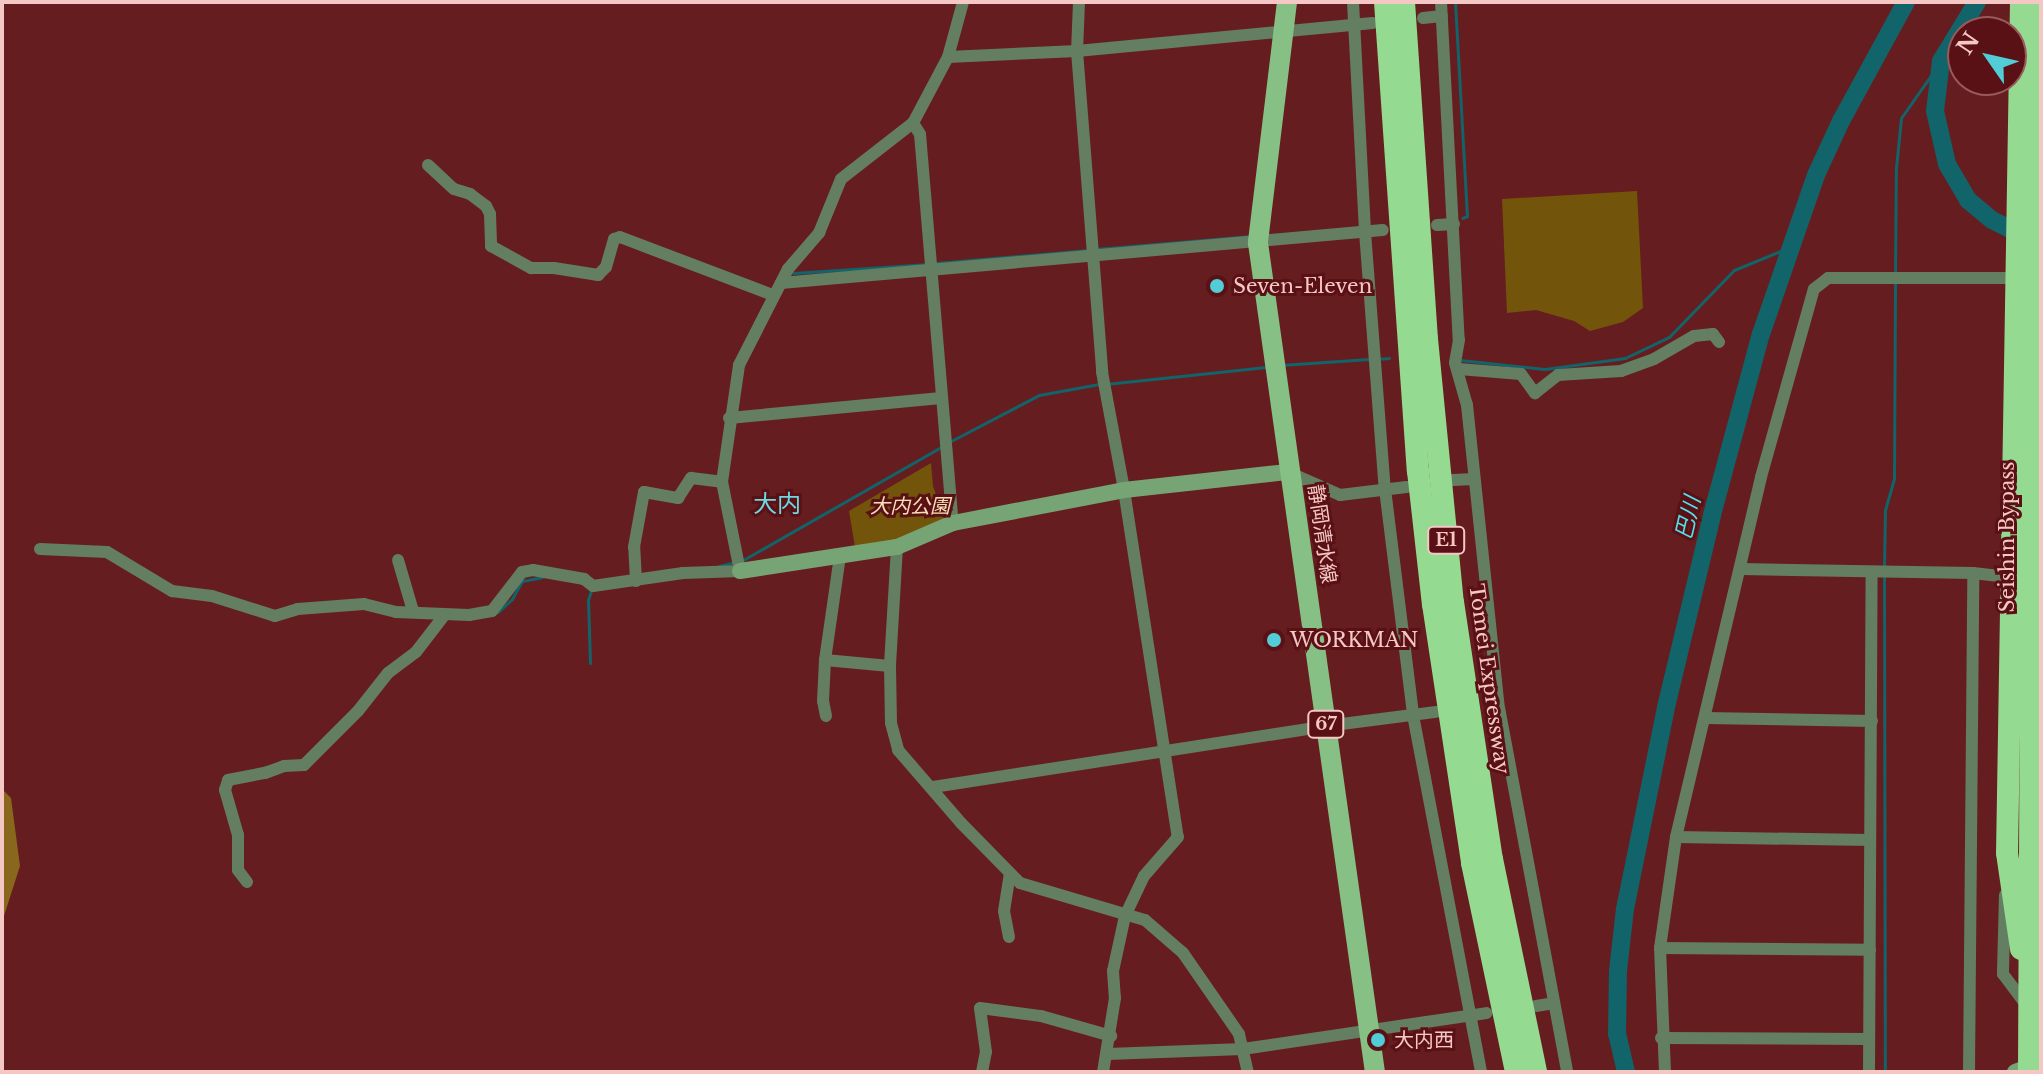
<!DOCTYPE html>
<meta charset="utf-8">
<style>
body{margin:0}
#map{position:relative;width:2043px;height:1074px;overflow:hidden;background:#661d1f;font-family:"Libre Baskerville","Noto Sans JP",serif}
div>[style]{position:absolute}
.green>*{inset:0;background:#73540b}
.forest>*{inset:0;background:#89671d}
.stream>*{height:3px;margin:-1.5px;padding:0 1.5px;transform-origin:1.5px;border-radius:1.5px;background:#11646a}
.river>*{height:18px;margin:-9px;padding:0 9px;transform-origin:9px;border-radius:9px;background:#11646a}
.street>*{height:12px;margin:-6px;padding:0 6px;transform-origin:6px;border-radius:6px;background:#637e61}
.secondary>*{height:16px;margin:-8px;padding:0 8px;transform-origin:8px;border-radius:8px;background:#77a475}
.primary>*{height:20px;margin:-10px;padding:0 10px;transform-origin:10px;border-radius:10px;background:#87c084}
.highway>*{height:22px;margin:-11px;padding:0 11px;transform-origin:11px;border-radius:11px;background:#95da91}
.highway-bridge>*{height:22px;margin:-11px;padding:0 11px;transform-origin:11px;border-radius:11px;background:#95da91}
.dots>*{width:22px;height:22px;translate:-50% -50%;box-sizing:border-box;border:4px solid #5a1115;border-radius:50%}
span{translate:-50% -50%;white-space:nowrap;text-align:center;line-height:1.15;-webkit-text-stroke:6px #5a1115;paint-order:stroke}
.shield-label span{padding:2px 6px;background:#5a1115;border:2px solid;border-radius:6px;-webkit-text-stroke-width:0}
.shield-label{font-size:18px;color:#f6c8c5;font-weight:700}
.poi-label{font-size:20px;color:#f6c8c5}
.left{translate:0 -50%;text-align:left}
.park-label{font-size:20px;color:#f7e0b6;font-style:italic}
.street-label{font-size:20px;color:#f6c8c5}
.water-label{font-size:22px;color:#50e1ed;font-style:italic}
.quarter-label{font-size:24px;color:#6cd8e1}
.frame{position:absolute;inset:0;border:4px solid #f6c8c5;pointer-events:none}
.north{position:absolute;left:1947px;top:16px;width:80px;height:80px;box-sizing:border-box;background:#5a1115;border:2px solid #985a5b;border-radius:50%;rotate:304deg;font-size:22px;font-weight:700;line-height:32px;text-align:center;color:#f6c8c5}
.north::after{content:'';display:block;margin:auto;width:28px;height:36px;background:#52ccd6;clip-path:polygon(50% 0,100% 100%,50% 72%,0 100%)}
</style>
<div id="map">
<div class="green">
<i style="clip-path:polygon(1637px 191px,1643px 308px,1623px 322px,1590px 331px,1574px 321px,1536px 310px,1507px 313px,1502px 199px)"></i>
<i style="clip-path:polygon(931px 463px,933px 486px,945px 521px,896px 542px,855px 547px,849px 511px)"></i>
</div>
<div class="forest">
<i style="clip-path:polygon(2px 789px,11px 798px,20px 866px,2px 922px)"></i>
</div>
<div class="stream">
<i style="left:1455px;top:2px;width:214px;rotate:86.8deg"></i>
<i style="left:1467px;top:216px;width:5px;rotate:158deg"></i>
<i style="left:1096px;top:249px;width:156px;rotate:-4.8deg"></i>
<i style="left:936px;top:263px;width:153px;rotate:-4.9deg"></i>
<i style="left:793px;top:273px;width:136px;rotate:-3.8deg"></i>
<i style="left:1895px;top:273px;width:105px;rotate:-89.5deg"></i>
<i style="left:1896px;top:168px;width:50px;rotate:-84.3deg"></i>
<i style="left:1901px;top:118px;width:70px;rotate:-54.9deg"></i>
<i style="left:1377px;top:359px;width:12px;rotate:-5deg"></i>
<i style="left:1460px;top:360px;width:85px;rotate:6deg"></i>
<i style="left:1545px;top:369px;width:81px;rotate:-7.8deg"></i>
<i style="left:1625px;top:358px;width:49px;rotate:-25.5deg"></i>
<i style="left:1669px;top:337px;width:93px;rotate:-45.9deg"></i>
<i style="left:1734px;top:270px;width:61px;rotate:-22.3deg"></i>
<i style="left:1281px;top:365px;width:88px;rotate:-3.9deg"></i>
<i style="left:1106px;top:384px;width:161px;rotate:-6.1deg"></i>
<i style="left:951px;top:441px;width:99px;rotate:-27.6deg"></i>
<i style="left:1039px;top:395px;width:61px;rotate:-10.4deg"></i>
<i style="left:743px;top:560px;width:228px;rotate:-29.7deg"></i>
<i style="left:719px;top:566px;width:16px;rotate:-14deg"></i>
<i style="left:1884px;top:567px;width:57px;rotate:-89deg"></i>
<i style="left:1885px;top:510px;width:32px;rotate:-74deg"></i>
<i style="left:1894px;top:479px;width:199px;rotate:-89.7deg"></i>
<i style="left:1884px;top:575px;width:497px;rotate:89.9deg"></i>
<i style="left:498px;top:612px;width:19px;rotate:-43deg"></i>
<i style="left:512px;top:599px;width:21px;rotate:-61deg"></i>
<i style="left:522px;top:581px;width:20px;rotate:-11deg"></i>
<i style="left:590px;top:663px;width:63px;rotate:-91.8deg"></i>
<i style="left:588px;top:600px;width:13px;rotate:-72deg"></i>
</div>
<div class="river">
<i style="left:1977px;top:2px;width:69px;rotate:121.4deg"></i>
<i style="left:1941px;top:61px;width:50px;rotate:96.8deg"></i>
<i style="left:1935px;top:111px;width:54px;rotate:77.2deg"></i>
<i style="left:1947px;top:164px;width:42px;rotate:59.7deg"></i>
<i style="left:1968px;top:200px;width:31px;rotate:40deg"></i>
<i style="left:1992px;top:220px;width:40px;rotate:26.6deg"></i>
<i style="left:1626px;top:1072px;width:39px;rotate:-103deg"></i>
<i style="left:1617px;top:1034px;width:63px;rotate:-89.1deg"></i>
<i style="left:1618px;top:971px;width:62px;rotate:-83.6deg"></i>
<i style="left:1625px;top:909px;width:210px;rotate:-78.5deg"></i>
<i style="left:1667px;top:703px;width:193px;rotate:-76.5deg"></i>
<i style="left:1712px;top:515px;width:188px;rotate:-74.9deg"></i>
<i style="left:1761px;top:334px;width:168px;rotate:-70.9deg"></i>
<i style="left:1816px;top:175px;width:60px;rotate:-65.2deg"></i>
<i style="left:1841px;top:121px;width:136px;rotate:-61.4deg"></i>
</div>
<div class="street">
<i style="left:1079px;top:2px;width:49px;rotate:92.3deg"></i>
<i style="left:1077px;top:51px;width:322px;rotate:85.5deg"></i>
<i style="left:1102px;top:372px;width:120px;rotate:79.4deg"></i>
<i style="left:1124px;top:490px;width:351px;rotate:81.2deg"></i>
<i style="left:1178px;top:837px;width:52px;rotate:131.1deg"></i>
<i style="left:1144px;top:876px;width:44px;rotate:115.4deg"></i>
<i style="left:1125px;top:916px;width:56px;rotate:102.3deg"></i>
<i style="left:1113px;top:971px;width:27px;rotate:86deg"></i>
<i style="left:1115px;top:998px;width:75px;rotate:99.2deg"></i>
<i style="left:1353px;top:2px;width:230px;rotate:87deg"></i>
<i style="left:1365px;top:232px;width:258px;rotate:85.6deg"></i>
<i style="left:1385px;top:489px;width:228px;rotate:82.9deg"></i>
<i style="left:1413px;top:715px;width:363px;rotate:79.2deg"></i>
<i style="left:1441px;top:2px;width:338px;rotate:87deg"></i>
<i style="left:1459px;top:340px;width:23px;rotate:100deg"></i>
<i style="left:1455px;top:363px;width:44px;rotate:74.1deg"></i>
<i style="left:1467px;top:405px;width:299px;rotate:84deg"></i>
<i style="left:1498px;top:702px;width:376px;rotate:79.4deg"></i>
<i style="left:1423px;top:18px;width:19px;rotate:-6deg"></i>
<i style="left:948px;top:57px;width:57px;rotate:-74.7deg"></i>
<i style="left:913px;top:123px;width:13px;rotate:58deg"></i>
<i style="left:920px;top:134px;width:390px;rotate:85.2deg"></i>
<i style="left:428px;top:165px;width:35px;rotate:43deg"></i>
<i style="left:454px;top:189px;width:17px;rotate:17deg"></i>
<i style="left:470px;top:194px;width:20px;rotate:37deg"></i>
<i style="left:486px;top:206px;width:9px;rotate:63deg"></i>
<i style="left:490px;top:214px;width:32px;rotate:88deg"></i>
<i style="left:491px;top:246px;width:46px;rotate:28.8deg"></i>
<i style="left:531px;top:268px;width:23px"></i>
<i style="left:554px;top:268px;width:45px;rotate:9deg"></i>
<i style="left:598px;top:275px;width:11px;rotate:-45deg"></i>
<i style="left:606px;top:267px;width:29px;rotate:-74deg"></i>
<i style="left:614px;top:239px;width:6px;rotate:-18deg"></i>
<i style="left:620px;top:237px;width:164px;rotate:20.8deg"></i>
<i style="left:1437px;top:225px;width:17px;rotate:-3deg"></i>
<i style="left:781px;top:283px;width:604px;rotate:-5.03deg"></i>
<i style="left:1459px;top:369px;width:62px;rotate:4.6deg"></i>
<i style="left:1521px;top:374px;width:24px;rotate:54deg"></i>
<i style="left:1535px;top:393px;width:29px;rotate:-38deg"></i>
<i style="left:1558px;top:375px;width:63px;rotate:-3.6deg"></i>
<i style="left:1621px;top:371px;width:35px;rotate:-20deg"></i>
<i style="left:1654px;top:359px;width:46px;rotate:-29.9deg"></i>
<i style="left:1694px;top:336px;width:19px;rotate:-6deg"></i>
<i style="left:1713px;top:334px;width:10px;rotate:53deg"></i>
<i style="left:729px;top:418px;width:213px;rotate:-5.4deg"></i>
<i style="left:1288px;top:472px;width:57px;rotate:23.9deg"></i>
<i style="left:1340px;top:495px;width:67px;rotate:-6.8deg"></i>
<i style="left:1453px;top:480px;width:21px;rotate:-3deg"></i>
<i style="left:897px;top:547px;width:119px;rotate:93.4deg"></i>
<i style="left:890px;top:666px;width:57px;rotate:89deg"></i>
<i style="left:891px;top:723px;width:28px;rotate:75deg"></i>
<i style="left:898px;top:750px;width:96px;rotate:49.2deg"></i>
<i style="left:961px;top:823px;width:84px;rotate:45.5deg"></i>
<i style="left:1020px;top:883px;width:130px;rotate:16.5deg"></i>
<i style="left:1145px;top:920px;width:50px;rotate:41deg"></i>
<i style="left:1183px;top:953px;width:98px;rotate:55.3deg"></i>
<i style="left:1239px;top:1034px;width:39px;rotate:77deg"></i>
<i style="left:40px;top:549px;width:67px;rotate:2.6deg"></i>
<i style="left:107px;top:552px;width:76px;rotate:31deg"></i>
<i style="left:172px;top:591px;width:40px;rotate:7.1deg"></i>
<i style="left:212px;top:596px;width:66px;rotate:17.6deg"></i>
<i style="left:275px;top:616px;width:24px;rotate:-17deg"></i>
<i style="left:298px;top:609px;width:66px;rotate:-4.3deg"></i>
<i style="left:364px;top:604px;width:33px;rotate:14deg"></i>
<i style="left:396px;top:612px;width:73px;rotate:2.4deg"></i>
<i style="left:469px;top:615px;width:23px;rotate:-10deg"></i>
<i style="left:492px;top:611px;width:49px;rotate:-52.4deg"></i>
<i style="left:522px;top:572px;width:11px;rotate:-10deg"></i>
<i style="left:533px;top:570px;width:52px;rotate:10deg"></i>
<i style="left:584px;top:579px;width:11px;rotate:38deg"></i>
<i style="left:593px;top:586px;width:91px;rotate:-8.2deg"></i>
<i style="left:683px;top:573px;width:57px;rotate:-2deg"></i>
<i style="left:740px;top:571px;width:91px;rotate:-101.4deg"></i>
<i style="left:722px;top:482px;width:118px;rotate:-81.7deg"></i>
<i style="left:739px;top:365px;width:108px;rotate:-63deg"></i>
<i style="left:788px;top:269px;width:48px;rotate:-49.3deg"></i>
<i style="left:819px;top:233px;width:58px;rotate:-67.8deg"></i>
<i style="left:841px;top:179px;width:91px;rotate:-37.9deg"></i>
<i style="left:913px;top:123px;width:75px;rotate:-62.1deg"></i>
<i style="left:948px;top:57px;width:129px;rotate:-2.7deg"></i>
<i style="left:1077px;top:51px;width:297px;rotate:-5.4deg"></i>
<i style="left:398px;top:560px;width:53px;rotate:73.6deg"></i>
<i style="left:1741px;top:569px;width:232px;rotate:1deg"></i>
<i style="left:1973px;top:573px;width:44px;rotate:6.5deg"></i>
<i style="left:636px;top:581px;width:34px;rotate:-93deg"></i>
<i style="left:634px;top:547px;width:56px;rotate:-79.7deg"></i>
<i style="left:644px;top:492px;width:35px;rotate:10deg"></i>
<i style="left:678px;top:498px;width:24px;rotate:-57deg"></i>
<i style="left:691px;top:478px;width:31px;rotate:7deg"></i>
<i style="left:825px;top:660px;width:65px;rotate:5.3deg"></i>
<i style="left:826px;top:716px;width:15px;rotate:-101deg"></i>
<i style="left:823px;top:701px;width:41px;rotate:-87.2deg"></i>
<i style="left:825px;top:660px;width:105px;rotate:-81.8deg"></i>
<i style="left:1705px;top:718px;width:167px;rotate:1deg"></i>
<i style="left:933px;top:787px;width:398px;rotate:-8.8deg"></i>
<i style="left:1326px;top:726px;width:111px;rotate:-7.3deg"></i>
<i style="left:1676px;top:837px;width:194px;rotate:0.9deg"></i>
<i style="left:247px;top:882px;width:15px;rotate:-127deg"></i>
<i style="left:238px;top:870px;width:35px;rotate:-90deg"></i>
<i style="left:238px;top:835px;width:47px;rotate:-106.1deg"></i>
<i style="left:225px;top:790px;width:10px;rotate:-73deg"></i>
<i style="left:228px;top:780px;width:38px;rotate:-11deg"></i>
<i style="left:265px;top:773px;width:20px;rotate:-20deg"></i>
<i style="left:284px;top:766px;width:20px;rotate:-3deg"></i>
<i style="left:304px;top:765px;width:76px;rotate:-45deg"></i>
<i style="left:358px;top:711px;width:48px;rotate:-51.7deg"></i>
<i style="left:388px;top:673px;width:35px;rotate:-37deg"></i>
<i style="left:416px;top:652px;width:44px;rotate:-52.4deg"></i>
<i style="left:2005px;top:895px;width:79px;rotate:91.5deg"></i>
<i style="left:2003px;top:974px;width:34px;rotate:53deg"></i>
<i style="left:1009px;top:937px;width:26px;rotate:-101deg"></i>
<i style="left:1004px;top:911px;width:36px;rotate:-81deg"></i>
<i style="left:1660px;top:948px;width:210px;rotate:0.5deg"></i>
<i style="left:1536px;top:1006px;width:18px;rotate:-9deg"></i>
<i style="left:1661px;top:1038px;width:208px;rotate:0.3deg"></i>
<i style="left:1108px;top:1054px;width:135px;rotate:-2.1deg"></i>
<i style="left:1243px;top:1049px;width:246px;rotate:-8.4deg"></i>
<i style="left:982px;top:1072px;width:20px;rotate:-79deg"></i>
<i style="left:986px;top:1052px;width:44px;rotate:-97.8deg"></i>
<i style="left:980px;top:1008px;width:62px;rotate:7.5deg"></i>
<i style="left:1041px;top:1016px;width:73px;rotate:15.9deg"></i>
<i style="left:1665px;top:1072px;width:124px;rotate:-92.3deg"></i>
<i style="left:1660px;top:948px;width:112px;rotate:-81.8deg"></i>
<i style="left:1676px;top:837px;width:370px;rotate:-76.7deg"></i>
<i style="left:1761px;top:477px;width:195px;rotate:-74.3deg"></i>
<i style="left:1814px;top:289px;width:18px;rotate:-38deg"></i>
<i style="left:1828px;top:278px;width:190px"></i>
<i style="left:1869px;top:1072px;width:499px;rotate:-89.7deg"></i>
<i style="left:1969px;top:1072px;width:499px;rotate:-89.5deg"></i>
</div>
<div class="secondary">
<i style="left:740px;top:571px;width:159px;rotate:-8.7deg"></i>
<i style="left:897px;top:547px;width:61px;rotate:-23.2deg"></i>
<i style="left:953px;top:523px;width:174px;rotate:-10.9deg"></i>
<i style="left:1124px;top:490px;width:165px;rotate:-6.3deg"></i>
<i style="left:2015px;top:1072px;width:28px;rotate:-21deg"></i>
</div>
<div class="primary">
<i style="left:1287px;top:2px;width:243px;rotate:96.9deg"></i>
<i style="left:1258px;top:243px;width:837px;rotate:81.97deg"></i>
</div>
<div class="highway">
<i style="left:1385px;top:2px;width:470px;rotate:86deg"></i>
<i style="left:1418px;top:471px;width:134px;rotate:83.6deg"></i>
<i style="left:1433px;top:604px;width:262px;rotate:81.4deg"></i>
<i style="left:1472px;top:863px;width:214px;rotate:78.1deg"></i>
<i style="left:1404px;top:2px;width:338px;rotate:86.1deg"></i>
<i style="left:1427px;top:339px;width:264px;rotate:84.4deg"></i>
<i style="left:1453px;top:602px;width:260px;rotate:81.4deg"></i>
<i style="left:1492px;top:859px;width:217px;rotate:78.3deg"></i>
<i style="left:2021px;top:2px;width:851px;rotate:90.94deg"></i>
<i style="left:2007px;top:853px;width:97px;rotate:81.7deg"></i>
</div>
<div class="highway-bridge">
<i style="left:2029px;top:1072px;width:1070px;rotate:-89.73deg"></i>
</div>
<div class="dots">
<i style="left:1217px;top:286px;background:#52ccd6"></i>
<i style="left:1274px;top:640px;background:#52ccd6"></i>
<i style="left:1378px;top:1040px;background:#52ccd6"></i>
</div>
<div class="shield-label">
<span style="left:1446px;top:540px">E1</span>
<span style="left:1326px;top:724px">67</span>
</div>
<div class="poi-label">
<span class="left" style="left:1233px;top:286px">Seven-Eleven</span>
<span class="left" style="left:1290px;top:640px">WORKMAN</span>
<span class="left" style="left:1394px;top:1040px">大内西</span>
</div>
<div class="park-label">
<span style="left:910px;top:506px">大内公園</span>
</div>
<div class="street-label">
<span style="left:1322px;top:534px;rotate:82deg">静岡清水線</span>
<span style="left:2007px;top:537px;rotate:-90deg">Seishin Bypass</span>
<span style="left:1489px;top:679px;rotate:82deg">Tomei Expressway</span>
</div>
<div class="water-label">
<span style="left:1688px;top:518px;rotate:-77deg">巴川</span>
</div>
<div class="quarter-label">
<span style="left:777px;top:504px">大内</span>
</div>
<div class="frame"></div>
<div class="north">N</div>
</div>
